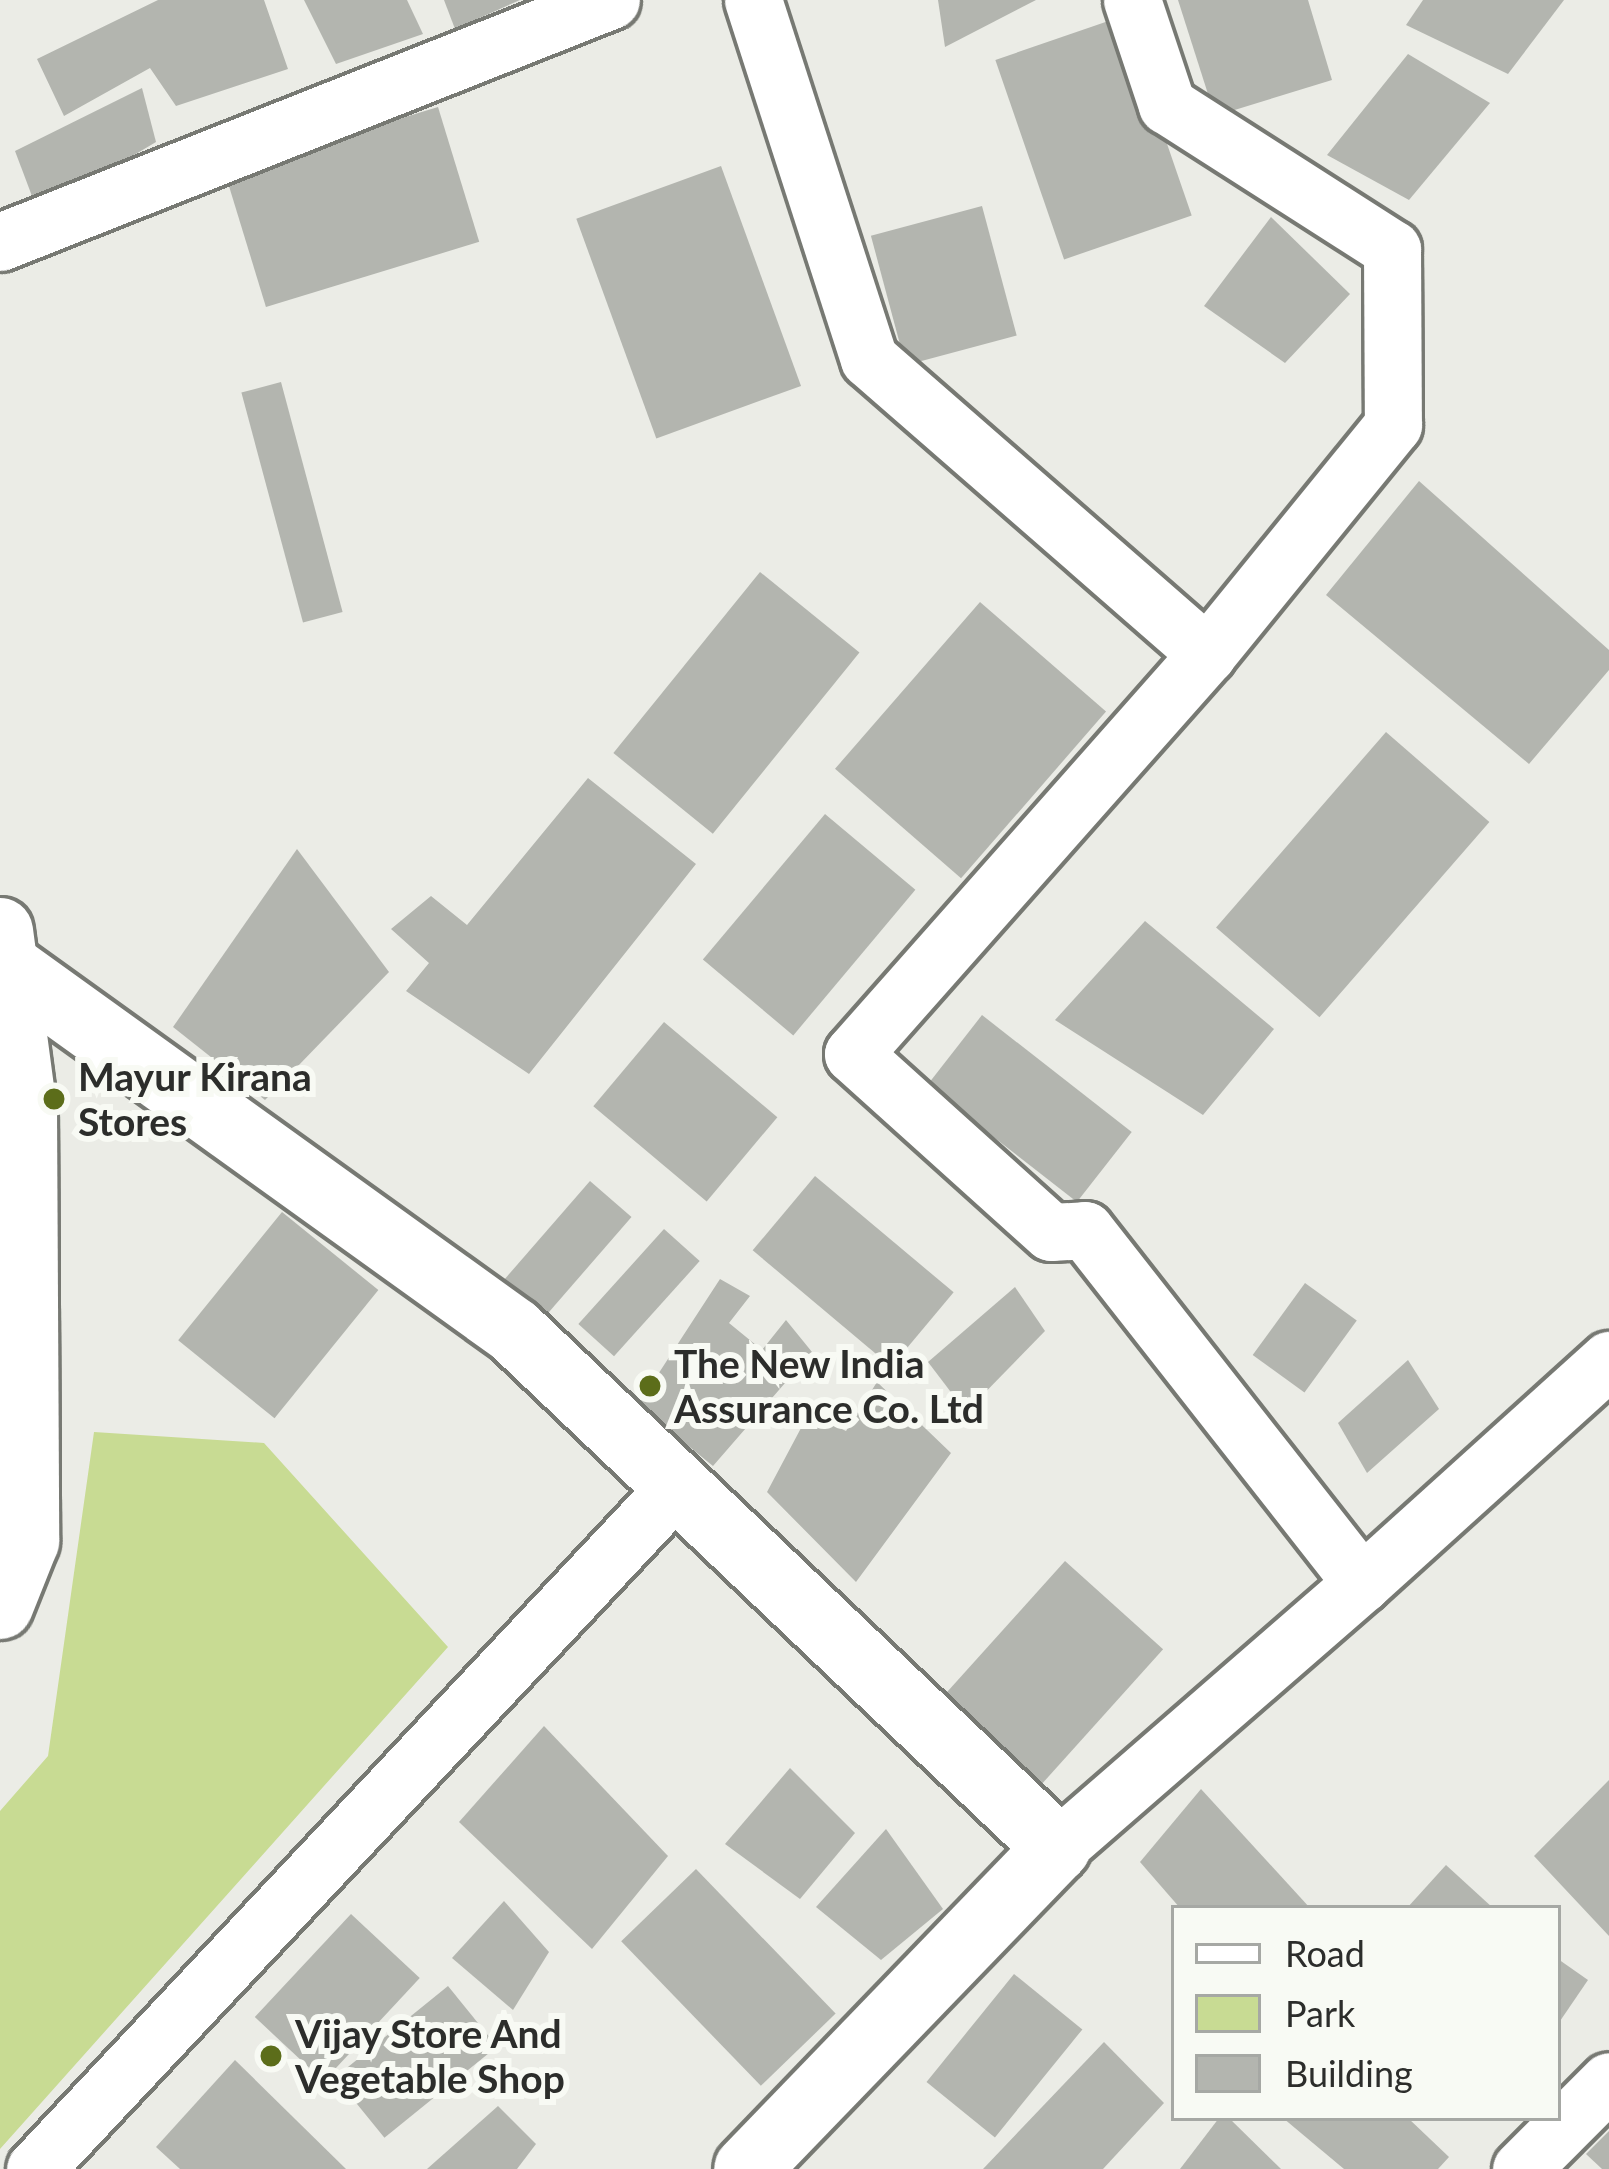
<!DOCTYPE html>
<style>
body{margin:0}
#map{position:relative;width:1609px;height:2169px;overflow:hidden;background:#ebece6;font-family:Lato,sans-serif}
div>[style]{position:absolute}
.green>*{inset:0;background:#c8db93}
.building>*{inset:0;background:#b3b5af;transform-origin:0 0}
.roads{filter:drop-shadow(3px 0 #777973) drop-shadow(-3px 0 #777973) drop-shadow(0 3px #777973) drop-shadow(0 -3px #777973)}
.minor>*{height:57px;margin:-28.5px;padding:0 28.5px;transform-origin:28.5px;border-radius:28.5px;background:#fff}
.tertiary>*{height:66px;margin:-33px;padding:0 33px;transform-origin:33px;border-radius:33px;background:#fff}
.trunk>*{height:66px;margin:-33px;padding:0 33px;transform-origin:33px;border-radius:33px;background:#fff}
.dots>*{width:33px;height:33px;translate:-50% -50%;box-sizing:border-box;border:6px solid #f8faf4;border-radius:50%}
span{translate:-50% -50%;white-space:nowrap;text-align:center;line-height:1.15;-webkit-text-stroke:12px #f8faf4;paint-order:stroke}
.poi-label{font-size:39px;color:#2c2d2b;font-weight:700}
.left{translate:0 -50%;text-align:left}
.legend{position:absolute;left:1171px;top:1905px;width:390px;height:216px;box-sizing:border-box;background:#f8faf4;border:3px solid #a6a8a4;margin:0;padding:15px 21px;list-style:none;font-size:36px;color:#2c2d2b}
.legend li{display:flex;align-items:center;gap:24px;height:60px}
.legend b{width:60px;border:3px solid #a6a8a4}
</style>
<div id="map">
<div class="green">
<i style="clip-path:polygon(94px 1432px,264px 1443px,448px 1647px,0 2149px,0 1811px,48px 1756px)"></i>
</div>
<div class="building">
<i style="clip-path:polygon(158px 0,264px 0,288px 69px,176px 106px,150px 68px,64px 116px,37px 59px)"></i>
<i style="clip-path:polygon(304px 0,407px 0,423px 34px,336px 64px)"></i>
<i style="clip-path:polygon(444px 0,520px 0,455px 29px)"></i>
<i style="clip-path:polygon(938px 0,1036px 0,945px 47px)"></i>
<i style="clip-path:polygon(1178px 0,1308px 0,1332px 80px,1215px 116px)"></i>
<i style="clip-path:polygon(1423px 0,1564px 0,1508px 74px,1406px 25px)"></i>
<i style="left:1123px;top:16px;width:211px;height:135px;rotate:71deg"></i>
<i style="clip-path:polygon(1408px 54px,1490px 103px,1409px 200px,1327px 155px)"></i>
<i style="clip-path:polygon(142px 88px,156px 142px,38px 212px,15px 151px)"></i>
<i style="left:438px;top:107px;width:141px;height:223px;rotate:73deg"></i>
<i style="left:721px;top:166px;width:234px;height:154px;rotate:70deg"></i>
<i style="left:982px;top:206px;width:134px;height:115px;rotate:75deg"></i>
<i style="clip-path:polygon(1271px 217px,1350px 294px,1285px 363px,1204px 306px)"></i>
<i style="left:281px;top:382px;width:238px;height:41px;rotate:75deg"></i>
<i style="clip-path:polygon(1419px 481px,1609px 650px,1609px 670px,1529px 764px,1326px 595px)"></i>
<i style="left:760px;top:572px;width:128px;height:233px;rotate:39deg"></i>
<i style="left:980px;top:602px;width:167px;height:221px;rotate:41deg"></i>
<i style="left:1386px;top:732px;width:137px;height:259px;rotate:41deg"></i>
<i style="clip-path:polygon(588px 778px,696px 864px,529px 1074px,406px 991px,429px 963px,391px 929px,431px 896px,467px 925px)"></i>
<i style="left:825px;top:814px;width:118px;height:190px;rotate:40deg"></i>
<i style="clip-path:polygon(297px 849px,389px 972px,265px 1100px,173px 1027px)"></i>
<i style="clip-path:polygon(1145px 921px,1274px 1029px,1203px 1115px,1055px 1020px)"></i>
<i style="left:982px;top:1015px;width:190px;height:89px;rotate:38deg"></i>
<i style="left:664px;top:1022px;width:148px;height:110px;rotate:40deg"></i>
<i style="left:815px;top:1176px;width:181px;height:97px;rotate:40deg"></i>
<i style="left:590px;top:1181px;width:55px;height:139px;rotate:41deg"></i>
<i style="left:282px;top:1212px;width:124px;height:165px;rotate:39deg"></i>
<i style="left:664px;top:1229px;width:48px;height:128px;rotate:42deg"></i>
<i style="clip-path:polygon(720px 1279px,750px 1296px,729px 1323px,762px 1350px,786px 1320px,812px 1352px,713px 1466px,638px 1405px)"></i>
<i style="left:1305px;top:1283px;width:64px;height:89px;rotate:36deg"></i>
<i style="clip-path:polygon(1015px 1287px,1045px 1331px,966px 1412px,928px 1362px)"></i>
<i style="clip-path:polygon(1408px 1360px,1439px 1409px,1367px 1473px,1338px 1423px)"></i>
<i style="clip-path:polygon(877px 1382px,951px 1453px,856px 1582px,767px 1492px,809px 1413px,846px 1431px)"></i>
<i style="left:1065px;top:1561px;width:132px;height:186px;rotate:42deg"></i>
<i style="clip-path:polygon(544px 1726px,668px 1856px,592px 1949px,459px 1822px)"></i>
<i style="clip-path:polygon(790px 1768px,855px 1833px,800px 1899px,725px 1844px)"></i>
<i style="clip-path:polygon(1609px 1780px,1609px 1936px,1534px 1856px)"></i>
<i style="clip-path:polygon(1201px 1789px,1310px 1908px,1180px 1908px,1140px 1862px)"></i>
<i style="clip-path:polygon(886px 1829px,943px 1909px,881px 1960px,816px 1907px)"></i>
<i style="clip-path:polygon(1446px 1865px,1493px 1908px,1407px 1908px)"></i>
<i style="left:696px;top:1869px;width:201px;height:104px;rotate:46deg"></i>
<i style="clip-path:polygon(504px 1901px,549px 1952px,513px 2010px,452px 1958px)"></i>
<i style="left:351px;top:1914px;width:94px;height:141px;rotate:43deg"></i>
<i style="clip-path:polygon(1558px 1959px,1588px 1980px,1558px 2024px)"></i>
<i style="left:1014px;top:1974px;width:88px;height:139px;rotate:39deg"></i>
<i style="left:448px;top:1986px;width:78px;height:145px;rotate:51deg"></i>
<i style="clip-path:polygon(1104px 2042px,1164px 2103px,1103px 2169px,983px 2169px)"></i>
<i style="clip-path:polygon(235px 2060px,346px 2169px,180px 2169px,156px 2147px)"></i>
<i style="clip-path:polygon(498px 2106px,536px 2144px,517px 2169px,427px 2169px)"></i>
<i style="clip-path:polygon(1219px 2118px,1229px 2118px,1281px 2169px,1180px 2169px)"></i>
<i style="clip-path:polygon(1283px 2118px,1408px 2118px,1449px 2157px,1438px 2169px,1344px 2169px)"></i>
<i style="clip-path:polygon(1609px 2131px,1609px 2169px,1602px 2169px,1586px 2154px)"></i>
</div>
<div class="roads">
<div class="minor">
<i style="left:753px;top:0;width:377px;rotate:72.1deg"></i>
<i style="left:869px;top:359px;width:449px;rotate:41.1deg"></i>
<i style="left:1207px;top:654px;width:534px;rotate:131.51deg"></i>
<i style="left:853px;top:1054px;width:266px;rotate:42deg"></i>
<i style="left:1051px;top:1232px;width:34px;rotate:-3deg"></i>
<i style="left:1085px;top:1230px;width:449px;rotate:51.9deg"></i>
<i style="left:1362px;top:1583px;width:404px;rotate:139deg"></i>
<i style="left:1132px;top:0;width:111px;rotate:71.6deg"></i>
<i style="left:1167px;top:105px;width:267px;rotate:32.6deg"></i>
<i style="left:1392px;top:249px;width:176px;rotate:89.7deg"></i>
<i style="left:1393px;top:425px;width:295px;rotate:129.1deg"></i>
<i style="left:0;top:242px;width:657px;rotate:-21.61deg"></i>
<i style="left:1362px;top:1583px;width:333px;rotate:-42.1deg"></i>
<i style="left:35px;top:2169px;width:937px;rotate:-46.77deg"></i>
<i style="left:1521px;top:2169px;width:124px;rotate:-45deg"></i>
</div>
<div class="tertiary">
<i style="left:5px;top:965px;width:627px;rotate:35.72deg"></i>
<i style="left:514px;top:1331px;width:750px;rotate:43.59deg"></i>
<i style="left:1057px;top:1848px;width:446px;rotate:134deg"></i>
</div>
<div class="trunk">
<i style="left:0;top:931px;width:181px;rotate:82.4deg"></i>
<i style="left:24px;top:1110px;width:431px;rotate:89.7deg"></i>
<i style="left:26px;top:1541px;width:70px;rotate:111.8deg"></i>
</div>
</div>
<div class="dots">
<i style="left:54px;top:1099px;background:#5c6d1a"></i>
<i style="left:650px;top:1386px;background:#5c6d1a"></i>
<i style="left:271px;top:2056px;background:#5c6d1a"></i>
</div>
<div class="poi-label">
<span class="left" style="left:78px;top:1099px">Mayur Kirana<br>Stores</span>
<span class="left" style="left:674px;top:1386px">The New India<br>Assurance Co. Ltd</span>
<span class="left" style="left:295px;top:2056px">Vijay Store And<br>Vegetable Shop</span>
</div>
<ul class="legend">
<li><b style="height:15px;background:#fff"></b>Road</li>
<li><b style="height:33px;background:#c8db93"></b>Park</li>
<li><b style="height:33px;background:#b3b5af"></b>Building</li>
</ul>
</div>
